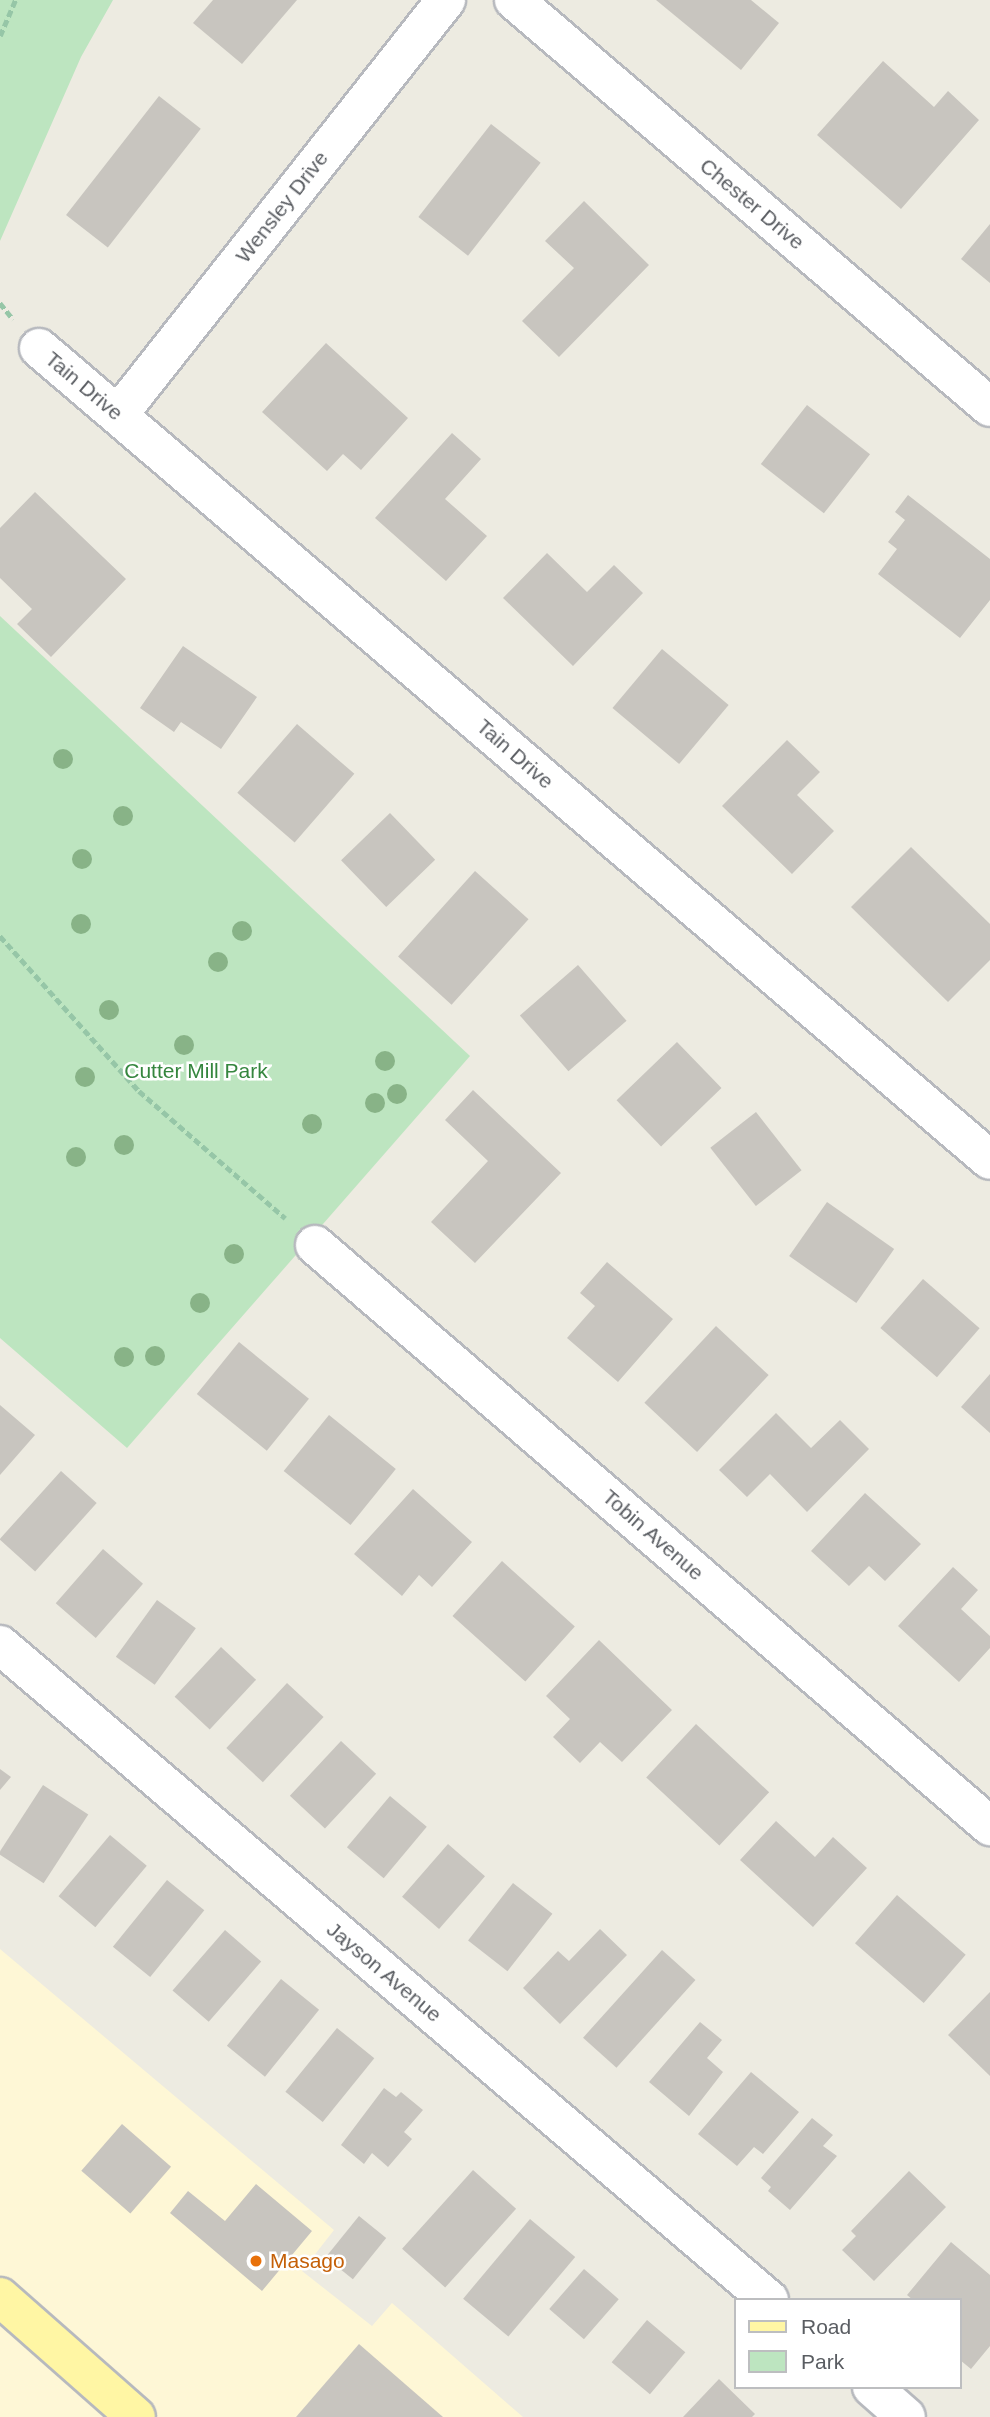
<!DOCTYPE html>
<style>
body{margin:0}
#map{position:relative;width:990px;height:2417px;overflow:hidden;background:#edebe1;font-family:Helvetica,sans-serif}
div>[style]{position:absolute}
.commercial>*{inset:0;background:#fef7d6}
.green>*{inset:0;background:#bde5c0}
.building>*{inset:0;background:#c8c5bf;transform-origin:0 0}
.path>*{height:4.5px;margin-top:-2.25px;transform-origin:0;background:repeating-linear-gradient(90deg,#96c6a7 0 7px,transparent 0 10.5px)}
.roads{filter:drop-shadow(2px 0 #b7b9be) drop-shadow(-2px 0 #b7b9be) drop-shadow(0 2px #b7b9be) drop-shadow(0 -2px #b7b9be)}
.minor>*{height:38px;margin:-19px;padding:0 19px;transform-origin:19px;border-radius:19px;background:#fff}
.major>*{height:38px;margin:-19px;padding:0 19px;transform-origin:19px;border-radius:19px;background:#fff6a4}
.trees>*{width:20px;height:20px;margin:-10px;border-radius:50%;background:#88b387}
.dots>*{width:19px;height:19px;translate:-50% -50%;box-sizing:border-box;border:4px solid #fff;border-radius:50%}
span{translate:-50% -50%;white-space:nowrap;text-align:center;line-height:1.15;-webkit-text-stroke:5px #fff;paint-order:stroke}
.street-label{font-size:21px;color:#5a5d62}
.park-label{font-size:21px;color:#35863e}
.food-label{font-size:21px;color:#c56008}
.left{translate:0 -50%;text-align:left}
.legend{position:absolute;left:734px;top:2298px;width:228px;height:91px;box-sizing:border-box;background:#fff;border:2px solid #bdbec0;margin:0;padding:9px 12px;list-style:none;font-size:21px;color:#5a5d62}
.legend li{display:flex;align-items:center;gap:14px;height:35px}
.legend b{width:35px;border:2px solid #bdbec0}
</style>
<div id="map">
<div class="commercial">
<i style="clip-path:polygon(0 1949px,334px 2230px,302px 2271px,372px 2326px,392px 2303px,523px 2417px,0 2417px)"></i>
</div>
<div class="green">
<i style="clip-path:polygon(0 0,113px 0,81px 57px,0 241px)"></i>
<i style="clip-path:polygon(0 616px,470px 1056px,127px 1448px,0 1338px)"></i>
</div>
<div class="building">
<i style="clip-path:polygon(213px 0,297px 0,242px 64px,193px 23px)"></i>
<i style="clip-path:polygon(656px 0,751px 0,779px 23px,741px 70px)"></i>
<i style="clip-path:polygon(883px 61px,934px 107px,948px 91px,979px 120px,901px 209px,817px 135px)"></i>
<i style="left:159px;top:96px;width:53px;height:151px;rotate:38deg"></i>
<i style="left:491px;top:124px;width:63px;height:118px;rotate:38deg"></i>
<i style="clip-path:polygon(584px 201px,649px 265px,559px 357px,522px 321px,574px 268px,545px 241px)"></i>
<i style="clip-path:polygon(990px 224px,990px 283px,961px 259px)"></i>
<i style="clip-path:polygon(326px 343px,408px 418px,361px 470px,343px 454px,327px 471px,262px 412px)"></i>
<i style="left:807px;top:405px;width:80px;height:75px;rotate:38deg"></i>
<i style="clip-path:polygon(452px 433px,481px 459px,445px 499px,487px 536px,446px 581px,375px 518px)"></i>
<i style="clip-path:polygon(35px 492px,126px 579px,51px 657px,17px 624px,32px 609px,0 578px,0 528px)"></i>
<i style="clip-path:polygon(908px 495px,990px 559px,990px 600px,960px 638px,878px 574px,897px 549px,888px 542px,905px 520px,895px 512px)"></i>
<i style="clip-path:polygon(547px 553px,587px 592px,614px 565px,643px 593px,573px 666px,503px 598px)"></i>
<i style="clip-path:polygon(183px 646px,257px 697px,221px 749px,181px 722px,174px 732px,140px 708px)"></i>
<i style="left:662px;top:649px;width:87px;height:77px;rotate:40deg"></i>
<i style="left:297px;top:724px;width:76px;height:91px;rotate:41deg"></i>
<i style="clip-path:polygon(787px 740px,820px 772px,797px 795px,834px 831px,792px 874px,722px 806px)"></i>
<i style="left:390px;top:813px;width:65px;height:68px;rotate:46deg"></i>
<i style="clip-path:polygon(911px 847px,990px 924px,990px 960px,948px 1002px,851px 907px)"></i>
<i style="left:475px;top:871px;width:72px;height:115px;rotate:42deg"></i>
<i style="left:578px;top:965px;width:74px;height:77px;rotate:49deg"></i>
<i style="left:677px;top:1042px;width:64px;height:84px;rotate:46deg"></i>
<i style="clip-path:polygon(473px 1090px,561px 1173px,475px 1263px,431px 1222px,488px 1161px,445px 1120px)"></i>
<i style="left:756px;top:1112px;width:74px;height:58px;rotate:52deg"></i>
<i style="left:827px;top:1202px;width:82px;height:66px;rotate:35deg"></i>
<i style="clip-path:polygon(607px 1262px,673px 1319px,618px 1382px,567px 1338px,595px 1306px,580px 1293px)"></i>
<i style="left:923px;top:1279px;width:75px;height:65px;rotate:41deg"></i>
<i style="left:716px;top:1326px;width:72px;height:105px;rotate:43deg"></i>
<i style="left:239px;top:1342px;width:90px;height:67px;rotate:39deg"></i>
<i style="clip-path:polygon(990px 1374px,990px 1433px,961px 1407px)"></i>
<i style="clip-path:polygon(0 1405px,35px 1435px,0 1475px)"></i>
<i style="clip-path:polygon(776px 1413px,811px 1448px,840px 1420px,869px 1449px,807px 1512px,770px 1474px,747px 1497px,719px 1470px)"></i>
<i style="left:329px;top:1415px;width:86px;height:72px;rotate:39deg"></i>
<i style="left:61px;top:1471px;width:48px;height:92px;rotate:42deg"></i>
<i style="clip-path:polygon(413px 1489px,472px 1542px,432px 1587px,419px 1575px,402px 1596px,354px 1554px)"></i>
<i style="clip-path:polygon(865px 1493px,921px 1544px,885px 1581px,869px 1566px,849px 1586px,811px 1551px)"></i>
<i style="left:103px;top:1549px;width:53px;height:72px;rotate:41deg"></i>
<i style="left:502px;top:1561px;width:98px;height:74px;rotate:42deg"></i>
<i style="clip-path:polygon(953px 1567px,978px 1590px,961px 1609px,990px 1636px,990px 1648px,959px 1682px,898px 1626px)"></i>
<i style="left:157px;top:1600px;width:48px;height:70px;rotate:36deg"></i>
<i style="clip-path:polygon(599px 1640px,672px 1710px,622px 1762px,600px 1742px,580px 1763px,553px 1737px,570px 1719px,546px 1696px)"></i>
<i style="left:221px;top:1647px;width:48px;height:68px;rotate:43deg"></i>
<i style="left:287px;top:1683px;width:50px;height:89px;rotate:43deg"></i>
<i style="left:696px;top:1724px;width:100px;height:73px;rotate:43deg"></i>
<i style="left:341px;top:1741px;width:48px;height:75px;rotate:43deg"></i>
<i style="clip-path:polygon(0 1769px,11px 1777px,0 1790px)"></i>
<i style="left:43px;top:1785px;width:54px;height:82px;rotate:33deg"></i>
<i style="left:390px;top:1796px;width:48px;height:67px;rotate:40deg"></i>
<i style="clip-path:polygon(776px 1821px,815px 1857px,833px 1837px,867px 1868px,813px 1927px,740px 1860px)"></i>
<i style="left:110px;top:1835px;width:48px;height:80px;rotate:40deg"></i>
<i style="left:448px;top:1844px;width:49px;height:70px;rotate:41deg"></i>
<i style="left:167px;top:1880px;width:48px;height:86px;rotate:39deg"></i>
<i style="left:513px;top:1883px;width:50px;height:73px;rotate:38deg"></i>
<i style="left:897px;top:1895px;width:91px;height:64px;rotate:41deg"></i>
<i style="clip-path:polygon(600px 1929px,627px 1955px,560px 2024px,523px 1988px,558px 1951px,569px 1961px)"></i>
<i style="left:225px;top:1930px;width:48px;height:80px;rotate:41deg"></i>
<i style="left:662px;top:1950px;width:45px;height:118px;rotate:42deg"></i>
<i style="left:281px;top:1979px;width:49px;height:86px;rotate:39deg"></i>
<i style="clip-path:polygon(990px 1992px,990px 2076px,948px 2035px)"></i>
<i style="clip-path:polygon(700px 2022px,722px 2040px,707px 2058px,723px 2072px,689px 2116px,649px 2082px)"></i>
<i style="left:337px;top:2028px;width:48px;height:82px;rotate:39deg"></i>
<i style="clip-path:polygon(751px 2072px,799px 2112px,763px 2154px,754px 2147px,737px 2166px,698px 2134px)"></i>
<i style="clip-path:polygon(384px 2088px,396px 2097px,401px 2092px,423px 2110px,404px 2132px,412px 2139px,388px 2167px,372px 2153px,364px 2164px,341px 2145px)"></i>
<i style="clip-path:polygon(812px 2118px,833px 2135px,823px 2146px,837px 2156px,790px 2210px,768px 2191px,771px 2187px,761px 2178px)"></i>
<i style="left:122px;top:2124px;width:65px;height:62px;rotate:41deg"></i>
<i style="left:473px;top:2170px;width:58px;height:106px;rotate:42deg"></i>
<i style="clip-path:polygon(909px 2171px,946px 2207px,874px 2281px,842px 2250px,856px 2236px,851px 2231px)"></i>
<i style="clip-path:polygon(256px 2184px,312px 2231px,262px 2291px,170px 2213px,188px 2191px,225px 2221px)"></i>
<i style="left:359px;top:2216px;width:35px;height:53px;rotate:39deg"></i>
<i style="left:530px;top:2219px;width:59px;height:104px;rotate:40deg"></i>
<i style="clip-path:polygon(951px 2242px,990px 2275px,990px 2346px,971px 2369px,960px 2360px,960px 2300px,913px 2300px,907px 2295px)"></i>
<i style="left:584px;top:2269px;width:46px;height:53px;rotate:41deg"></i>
<i style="left:647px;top:2320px;width:50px;height:55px;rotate:40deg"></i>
<i style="clip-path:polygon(359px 2344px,443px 2417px,296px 2417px)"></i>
<i style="clip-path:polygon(719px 2379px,755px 2414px,752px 2417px,683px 2417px)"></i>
</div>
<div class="path">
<i style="left:0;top:36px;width:39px;rotate:-67deg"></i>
<i style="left:0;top:303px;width:21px;rotate:51deg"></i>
<i style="left:0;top:936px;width:208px;rotate:48.1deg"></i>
<i style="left:139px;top:1091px;width:194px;rotate:41deg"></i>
</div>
<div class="roads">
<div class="minor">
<i style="left:514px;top:0;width:626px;rotate:40.53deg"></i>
<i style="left:39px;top:348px;width:1250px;rotate:40.49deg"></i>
<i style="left:118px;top:415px;width:529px;rotate:-51.68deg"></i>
<i style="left:315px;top:1245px;width:891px;rotate:40.72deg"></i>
<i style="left:0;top:1645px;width:1010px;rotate:40.42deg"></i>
<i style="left:872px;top:2387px;width:45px;rotate:41.4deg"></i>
</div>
<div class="major">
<i style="left:0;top:2297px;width:181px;rotate:41.4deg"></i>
</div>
</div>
<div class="trees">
<i style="left:63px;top:759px"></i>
<i style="left:123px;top:816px"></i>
<i style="left:82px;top:859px"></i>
<i style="left:81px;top:924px"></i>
<i style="left:242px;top:931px"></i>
<i style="left:218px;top:962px"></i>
<i style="left:109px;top:1010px"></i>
<i style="left:184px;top:1045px"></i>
<i style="left:385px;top:1061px"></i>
<i style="left:85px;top:1077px"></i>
<i style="left:397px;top:1094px"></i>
<i style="left:375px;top:1103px"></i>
<i style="left:312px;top:1124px"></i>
<i style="left:124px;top:1145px"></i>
<i style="left:76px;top:1157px"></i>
<i style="left:234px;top:1254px"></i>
<i style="left:200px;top:1303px"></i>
<i style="left:155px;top:1356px"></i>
<i style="left:124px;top:1357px"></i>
</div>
<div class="dots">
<i style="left:256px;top:2261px;background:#e8710a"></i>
</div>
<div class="street-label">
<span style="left:752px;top:204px;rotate:40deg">Chester Drive</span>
<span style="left:282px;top:207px;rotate:-52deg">Wensley Drive</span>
<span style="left:84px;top:386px;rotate:40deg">Tain Drive</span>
<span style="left:515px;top:754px;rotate:41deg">Tain Drive</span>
<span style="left:653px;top:1535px;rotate:41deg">Tobin Avenue</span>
<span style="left:384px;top:1972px;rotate:40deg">Jayson Avenue</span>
</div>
<div class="park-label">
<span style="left:196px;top:1071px">Cutter Mill Park</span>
</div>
<div class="food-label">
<span class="left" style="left:270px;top:2261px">Masago</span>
</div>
<ul class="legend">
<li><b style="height:9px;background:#fff6a4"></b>Road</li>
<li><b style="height:19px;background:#bde5c0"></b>Park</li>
</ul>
</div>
